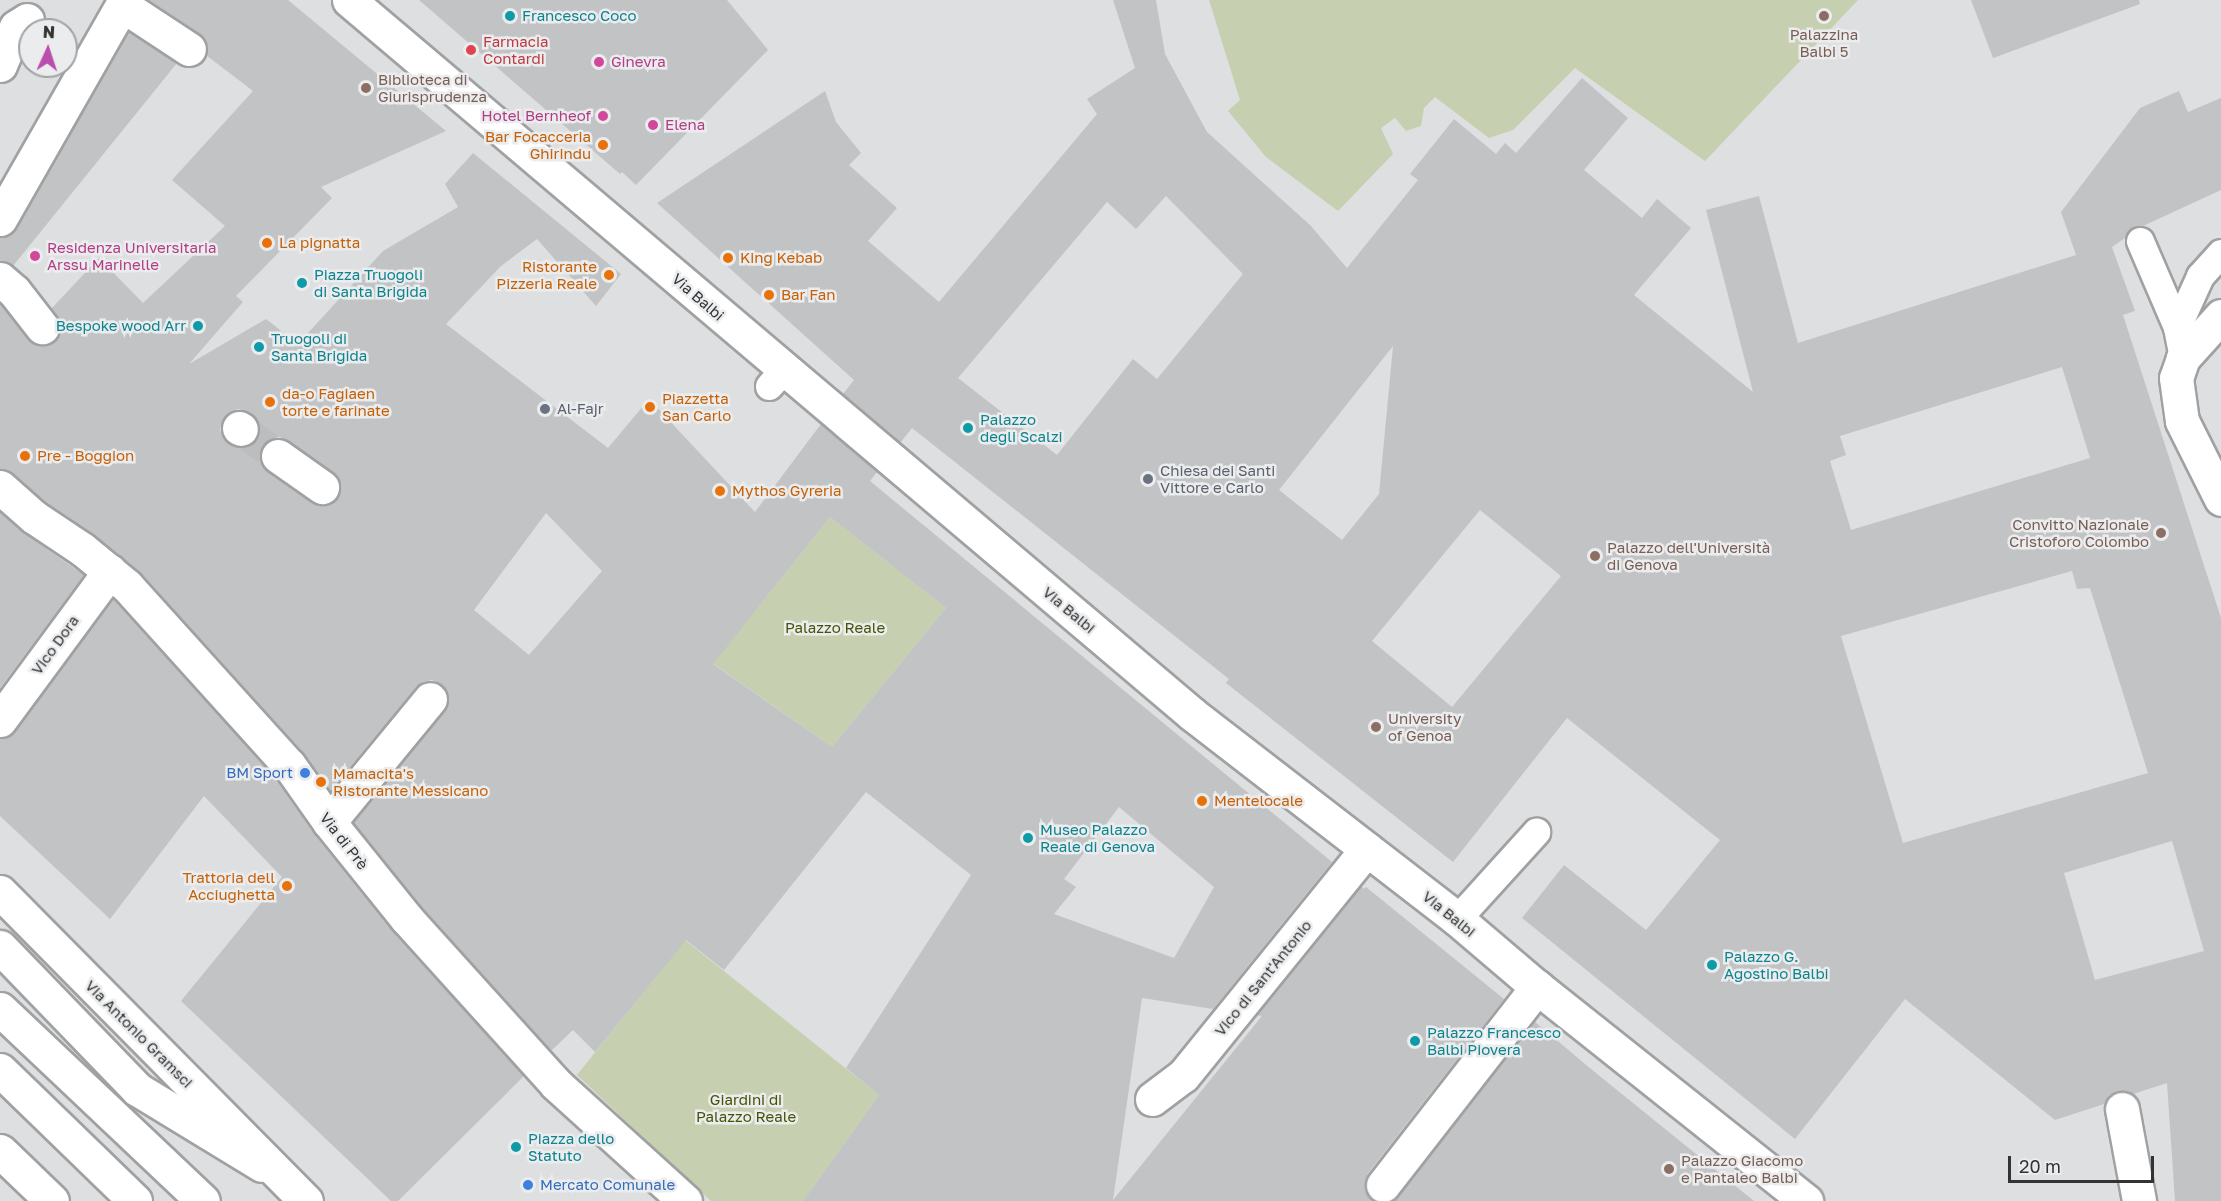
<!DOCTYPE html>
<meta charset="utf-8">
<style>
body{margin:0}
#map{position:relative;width:2221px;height:1201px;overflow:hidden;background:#dedfe0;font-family:"Golos Text",sans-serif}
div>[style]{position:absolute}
.green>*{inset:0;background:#c6cfaf}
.building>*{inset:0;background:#c2c3c4}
.street-tunnel>*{height:33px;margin-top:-16.5px;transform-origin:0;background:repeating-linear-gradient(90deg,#bcbdbe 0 33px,transparent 0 49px)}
.roads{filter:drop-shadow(2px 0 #a0a1a2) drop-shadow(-2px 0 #a0a1a2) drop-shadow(0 2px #a0a1a2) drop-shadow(0 -2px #a0a1a2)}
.lane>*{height:27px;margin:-13.5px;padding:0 13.5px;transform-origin:13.5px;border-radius:13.5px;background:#fff}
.street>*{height:33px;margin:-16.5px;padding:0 16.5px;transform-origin:16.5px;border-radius:16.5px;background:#fff}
.secondary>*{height:33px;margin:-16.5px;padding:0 16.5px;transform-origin:16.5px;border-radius:16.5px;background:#fff}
.highway>*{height:33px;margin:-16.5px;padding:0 16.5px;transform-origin:16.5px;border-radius:16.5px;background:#fff}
.dots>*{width:16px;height:16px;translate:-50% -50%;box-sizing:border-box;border:3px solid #ebeced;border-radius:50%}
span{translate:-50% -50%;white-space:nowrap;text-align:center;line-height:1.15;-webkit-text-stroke:5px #ebeced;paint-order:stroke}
.culture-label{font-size:15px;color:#0d838f}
.left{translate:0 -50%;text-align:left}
.right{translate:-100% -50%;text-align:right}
.education-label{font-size:15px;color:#785e54}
.health-label{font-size:15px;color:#be3a42}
.hotel-label{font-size:15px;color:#b23c85}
.food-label{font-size:15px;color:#c56008}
.street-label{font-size:15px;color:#333334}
.worship-label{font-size:15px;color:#5b616d}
.park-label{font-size:15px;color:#465304}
.shop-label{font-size:15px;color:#366cbe}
.north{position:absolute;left:18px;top:18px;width:60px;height:60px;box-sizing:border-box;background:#ebeced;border:2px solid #a1a2a3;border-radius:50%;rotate:3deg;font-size:16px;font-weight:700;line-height:24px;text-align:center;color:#333334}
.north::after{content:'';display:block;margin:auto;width:21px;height:27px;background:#bb4ead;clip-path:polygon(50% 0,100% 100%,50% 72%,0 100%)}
.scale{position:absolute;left:2008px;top:1156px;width:146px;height:27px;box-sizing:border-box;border:3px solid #333334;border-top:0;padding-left:8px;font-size:18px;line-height:21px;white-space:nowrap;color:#333334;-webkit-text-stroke:4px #ebeced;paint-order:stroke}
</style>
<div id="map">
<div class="green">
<i style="clip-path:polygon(1209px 0,1858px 0,1705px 161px,1575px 68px,1513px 130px,1489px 138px,1435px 97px,1424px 108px,1421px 126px,1406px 131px,1395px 118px,1381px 128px,1393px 154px,1338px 211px,1266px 157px,1228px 111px,1240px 100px)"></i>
<i style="clip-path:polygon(830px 517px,946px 608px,832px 747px,701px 655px,756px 610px)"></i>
<i style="clip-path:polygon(685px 940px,879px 1095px,803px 1201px,711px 1201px,577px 1075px)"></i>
</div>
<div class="building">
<i style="clip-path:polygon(evenodd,149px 0,288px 0,446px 131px,321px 187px,332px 198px,236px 296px,243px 302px,189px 364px,266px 319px,298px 344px,383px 251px,458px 207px,445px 184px,473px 153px,621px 274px,596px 306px,537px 239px,501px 266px,446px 324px,608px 448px,649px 399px,755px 512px,821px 424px,877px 472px,870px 481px,1332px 862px,1213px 1009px,1142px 998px,1113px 1200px,1262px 1016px,1256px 1015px,1361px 886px,1364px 889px,1366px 887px,1504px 999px,1368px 1173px,1365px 1182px,1365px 1191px,1374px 1201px,803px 1201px,879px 1095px,846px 1068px,971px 875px,866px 792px,724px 970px,686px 940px,595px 1052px,573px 1030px,552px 1050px,550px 1049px,421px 907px,353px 822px,444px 711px,449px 701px,448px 693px,442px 685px,432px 680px,423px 682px,416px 687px,330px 791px,303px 752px,141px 573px,94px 535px,45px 502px,12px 473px,0 469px,0 304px,28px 339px,36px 345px,45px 345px,54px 341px,60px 333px,60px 324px,51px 309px,99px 258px,143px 303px,225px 226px,172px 180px,253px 91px,206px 55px,206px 41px,200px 34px,149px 0,238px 409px,250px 413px,257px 419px,260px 427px,257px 438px,251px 445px,243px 448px,230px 444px,223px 438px,220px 430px,223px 419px,229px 412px,238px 409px,149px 0,280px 437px,333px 472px,339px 480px,341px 488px,337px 498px,329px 504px,321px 506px,312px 503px,267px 471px,261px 463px,259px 454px,262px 446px,271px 439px,280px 437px,149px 0,546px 513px,602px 571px,529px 655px,474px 610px,546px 513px,149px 0,830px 517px,946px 608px,832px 747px,713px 664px,830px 517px,149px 0,1119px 807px,1214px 887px,1174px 958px,1054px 914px,1076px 887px,1064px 879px,1119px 807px)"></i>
<i style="clip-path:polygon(419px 0,727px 0,768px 50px,636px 185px,622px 172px,620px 174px)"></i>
<i style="clip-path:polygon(evenodd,1113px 0,1156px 0,1165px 54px,1207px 132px,1310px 225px,1347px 268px,1418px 180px,1410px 174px,1454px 119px,1496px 154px,1505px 143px,1516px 153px,1582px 78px,1628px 118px,1584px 170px,1642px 218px,1657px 199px,1691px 228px,1634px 295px,1753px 392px,1706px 210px,1759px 196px,1798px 343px,2076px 255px,2061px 212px,2140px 108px,2179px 91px,2188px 112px,2221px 98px,2221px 190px,2143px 226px,2133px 227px,2125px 238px,2112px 247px,2135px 311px,2123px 315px,2221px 618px,2221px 1201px,2175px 1201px,2167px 1083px,2133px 1094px,2118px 1091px,2109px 1095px,2104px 1104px,2055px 1120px,1905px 999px,1795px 1139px,1522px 918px,1564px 865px,1646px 930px,1720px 840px,1567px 718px,1453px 862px,1226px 683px,1229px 679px,912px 428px,900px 443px,843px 394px,854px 380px,657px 203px,825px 91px,836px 122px,861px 153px,849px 165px,897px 208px,868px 241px,939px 302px,1097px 114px,1087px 99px,1135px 68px,1113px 0,1166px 196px,1243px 274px,1157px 379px,1133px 359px,1057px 455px,958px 378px,1107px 202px,1136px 229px,1166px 196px,1113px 0,1393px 346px,1379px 494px,1342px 540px,1279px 490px,1393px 346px,1113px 0,2062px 367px,2090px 458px,1851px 530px,1830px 461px,1846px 455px,1840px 436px,2062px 367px,1113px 0,1480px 510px,1561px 576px,1452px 707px,1372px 641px,1480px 510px,1113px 0,2072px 571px,2077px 589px,2090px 588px,2148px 773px,1903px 843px,1841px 636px,2072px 571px,1113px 0,2172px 841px,2204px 951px,2095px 980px,2064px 873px,2172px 841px)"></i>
<i style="clip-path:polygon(1971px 0,2139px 0,2140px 4px,1993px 58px)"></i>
<i style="clip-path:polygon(128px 32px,177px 63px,13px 266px,0 261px,0 238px,9px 235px,16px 228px)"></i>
<i style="clip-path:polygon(0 512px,24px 533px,84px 575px,0 688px)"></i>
<i style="clip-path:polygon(113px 599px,274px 777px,314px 834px,392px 931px,524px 1076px,398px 1201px,391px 1201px,181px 1001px,282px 877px,204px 796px,110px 919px,0 816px,0 738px,8px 737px,15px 731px)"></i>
<i style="clip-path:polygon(1534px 1021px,1591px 1069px,1754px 1201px,1392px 1201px)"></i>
</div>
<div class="street-tunnel">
<i style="left:241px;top:429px;width:46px;rotate:36.1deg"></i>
</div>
<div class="roads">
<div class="lane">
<i style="left:2140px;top:241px;width:94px;rotate:66.7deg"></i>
<i style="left:2183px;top:358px;width:32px;rotate:-101deg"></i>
<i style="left:2177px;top:327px;width:56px;rotate:-65.7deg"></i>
<i style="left:2200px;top:276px;width:31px;rotate:-48deg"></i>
<i style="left:769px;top:386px;width:21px;rotate:-49deg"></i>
<i style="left:1457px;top:919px;width:118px;rotate:-47.8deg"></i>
</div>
<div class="street">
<i style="left:349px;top:0;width:1105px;rotate:40.26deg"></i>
<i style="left:1192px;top:714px;width:335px;rotate:37.7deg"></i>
<i style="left:1457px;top:919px;width:105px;rotate:40.4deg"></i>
<i style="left:1537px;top:987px;width:344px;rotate:38.5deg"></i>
<i style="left:0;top:65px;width:41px;rotate:-67.2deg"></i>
<i style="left:16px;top:27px;width:13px;rotate:-32deg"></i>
<i style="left:0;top:219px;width:246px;rotate:-60.3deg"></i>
<i style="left:122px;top:5px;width:80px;rotate:33.3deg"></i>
<i style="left:0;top:279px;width:18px;rotate:41deg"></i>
<i style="left:14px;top:291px;width:46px;rotate:52.1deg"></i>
<i style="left:2221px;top:316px;width:57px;rotate:132.1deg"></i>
<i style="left:2183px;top:358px;width:21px;rotate:109deg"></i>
<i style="left:2176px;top:378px;width:43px;rotate:82.1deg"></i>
<i style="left:2182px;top:421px;width:87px;rotate:63.4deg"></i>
<i style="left:239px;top:428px;width:2px;rotate:27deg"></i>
<i style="left:278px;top:456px;width:54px;rotate:35.2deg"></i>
<i style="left:0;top:487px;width:45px;rotate:41.4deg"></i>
<i style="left:34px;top:517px;width:58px;rotate:33.7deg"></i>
<i style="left:82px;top:549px;width:58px;rotate:39.4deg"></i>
<i style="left:127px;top:586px;width:241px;rotate:47.9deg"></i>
<i style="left:289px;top:765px;width:70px;rotate:54.9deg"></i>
<i style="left:329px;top:822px;width:124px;rotate:51.2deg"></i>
<i style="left:407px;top:919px;width:222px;rotate:47.9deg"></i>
<i style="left:556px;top:1084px;width:174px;rotate:42.2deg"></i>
<i style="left:0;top:720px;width:185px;rotate:-53.6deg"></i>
<i style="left:329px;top:822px;width:159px;rotate:-50.6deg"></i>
<i style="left:0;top:947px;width:197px;rotate:46deg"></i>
<i style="left:137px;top:1089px;width:146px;rotate:31.3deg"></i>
<i style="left:1152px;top:1099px;width:39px;rotate:-37deg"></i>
<i style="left:1183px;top:1076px;width:292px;rotate:-51deg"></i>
<i style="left:2122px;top:1109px;width:94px;rotate:79.5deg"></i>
<i style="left:1383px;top:1185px;width:251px;rotate:-52.1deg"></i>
</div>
<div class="secondary">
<i style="left:0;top:892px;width:435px;rotate:45.3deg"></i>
<i style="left:0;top:1009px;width:279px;rotate:43.4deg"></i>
</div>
<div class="highway">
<i style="left:0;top:1070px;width:188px;rotate:44.1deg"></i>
<i style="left:0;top:1151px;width:72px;rotate:43.9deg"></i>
</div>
</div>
<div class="dots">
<i style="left:510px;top:16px;background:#0f9aa8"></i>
<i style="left:1824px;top:16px;background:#8d6e63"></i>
<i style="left:471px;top:50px;background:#e0444e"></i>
<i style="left:599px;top:62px;background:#d1479c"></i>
<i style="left:366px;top:88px;background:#8d6e63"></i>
<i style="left:603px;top:116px;background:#d1479c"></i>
<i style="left:653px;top:125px;background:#d1479c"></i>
<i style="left:603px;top:145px;background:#e8710a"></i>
<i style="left:267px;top:243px;background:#e8710a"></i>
<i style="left:35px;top:256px;background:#d1479c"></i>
<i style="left:728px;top:258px;background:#e8710a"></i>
<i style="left:609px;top:275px;background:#e8710a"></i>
<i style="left:302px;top:283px;background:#0f9aa8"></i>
<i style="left:769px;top:295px;background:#e8710a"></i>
<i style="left:198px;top:326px;background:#0f9aa8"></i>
<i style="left:259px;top:347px;background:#0f9aa8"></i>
<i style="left:270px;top:402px;background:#e8710a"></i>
<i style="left:650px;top:407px;background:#e8710a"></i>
<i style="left:545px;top:409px;background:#6b7280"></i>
<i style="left:968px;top:428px;background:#0f9aa8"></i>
<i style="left:25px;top:456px;background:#e8710a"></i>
<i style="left:1148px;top:479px;background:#6b7280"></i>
<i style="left:720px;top:491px;background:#e8710a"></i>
<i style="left:2161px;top:533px;background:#8d6e63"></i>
<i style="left:1595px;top:556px;background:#8d6e63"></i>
<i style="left:1376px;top:727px;background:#8d6e63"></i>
<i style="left:305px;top:773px;background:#3f7fe0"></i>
<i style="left:321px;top:782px;background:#e8710a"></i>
<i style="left:1202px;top:801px;background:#e8710a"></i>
<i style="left:1028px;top:838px;background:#0f9aa8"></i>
<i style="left:287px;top:886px;background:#e8710a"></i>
<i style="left:1712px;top:965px;background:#0f9aa8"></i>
<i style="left:1415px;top:1041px;background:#0f9aa8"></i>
<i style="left:516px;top:1147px;background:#0f9aa8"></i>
<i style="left:1669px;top:1169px;background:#8d6e63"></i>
<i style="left:528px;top:1185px;background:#3f7fe0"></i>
</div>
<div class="culture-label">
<span class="left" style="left:522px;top:16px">Francesco Coco</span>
<span class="left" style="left:314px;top:283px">Piazza Truogoli<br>di Santa Brigida</span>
<span class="right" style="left:186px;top:326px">Bespoke wood Arr</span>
<span class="left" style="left:271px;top:347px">Truogoli di<br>Santa Brigida</span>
<span class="left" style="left:980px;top:428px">Palazzo<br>degli Scalzi</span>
<span class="left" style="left:1040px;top:838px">Museo Palazzo<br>Reale di Genova</span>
<span class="left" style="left:1724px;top:965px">Palazzo G.<br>Agostino Balbi</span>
<span class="left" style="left:1427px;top:1041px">Palazzo Francesco<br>Balbi Piovera</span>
<span class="left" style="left:528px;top:1147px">Piazza dello<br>Statuto</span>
</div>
<div class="education-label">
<span style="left:1824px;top:43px">Palazzina<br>Balbi 5</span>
<span class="left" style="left:378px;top:88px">Biblioteca di<br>Giurisprudenza</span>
<span class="right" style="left:2149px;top:533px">Convitto Nazionale<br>Cristoforo Colombo</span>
<span class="left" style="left:1607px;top:556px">Palazzo dell'Università<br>di Genova</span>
<span class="left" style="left:1388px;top:727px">University<br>of Genoa</span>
<span class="left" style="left:1681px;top:1169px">Palazzo Giacomo<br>e Pantaleo Balbi</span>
</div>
<div class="health-label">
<span class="left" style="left:483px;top:50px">Farmacia<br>Contardi</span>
</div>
<div class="hotel-label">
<span class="left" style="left:611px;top:62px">Ginevra</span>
<span class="right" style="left:591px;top:116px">Hotel Bernheof</span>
<span class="left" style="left:665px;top:125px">Elena</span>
<span class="left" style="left:47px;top:256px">Residenza Universitaria<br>Arssu Marinelle</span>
</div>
<div class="food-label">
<span class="right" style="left:591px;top:145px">Bar Focacceria<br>Ghirindu</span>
<span class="left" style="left:279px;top:243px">La pignatta</span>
<span class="left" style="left:740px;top:258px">King Kebab</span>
<span class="right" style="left:597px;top:275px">Ristorante<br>Pizzeria Reale</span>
<span class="left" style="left:781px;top:295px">Bar Fan</span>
<span class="left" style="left:282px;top:402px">da-o Fagiaen<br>torte e farinate</span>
<span class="left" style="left:662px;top:407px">Piazzetta<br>San Carlo</span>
<span class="left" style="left:37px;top:456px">Pre - Boggion</span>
<span class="left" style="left:732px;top:491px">Mythos Gyreria</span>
<span class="left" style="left:333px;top:782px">Mamacita's<br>Ristorante Messicano</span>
<span class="left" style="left:1214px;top:801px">Mentelocale</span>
<span class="right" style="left:275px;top:886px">Trattoria dell<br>Acciughetta</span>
</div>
<div class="street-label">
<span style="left:698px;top:297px;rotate:41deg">Via Balbi</span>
<span style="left:1069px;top:610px;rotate:40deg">Via Balbi</span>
<span style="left:55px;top:645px;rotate:-54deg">Vico Dora</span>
<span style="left:344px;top:841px;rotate:52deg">Via di Prè</span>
<span style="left:1449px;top:914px;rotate:39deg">Via Balbi</span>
<span style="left:1263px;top:978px;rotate:-51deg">Vico di Sant'Antonio</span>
<span style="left:139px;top:1034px;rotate:45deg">Via Antonio Gramsci</span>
</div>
<div class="worship-label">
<span class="left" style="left:557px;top:409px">Al-Fajr</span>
<span class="left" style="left:1160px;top:479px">Chiesa dei Santi<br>Vittore e Carlo</span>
</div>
<div class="park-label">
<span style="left:835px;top:628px">Palazzo Reale</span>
<span style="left:746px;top:1108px">Giardini di<br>Palazzo Reale</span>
</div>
<div class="shop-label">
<span class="right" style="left:293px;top:773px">BM Sport</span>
<span class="left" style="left:540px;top:1185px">Mercato Comunale</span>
</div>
<div class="north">N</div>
<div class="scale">20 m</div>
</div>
